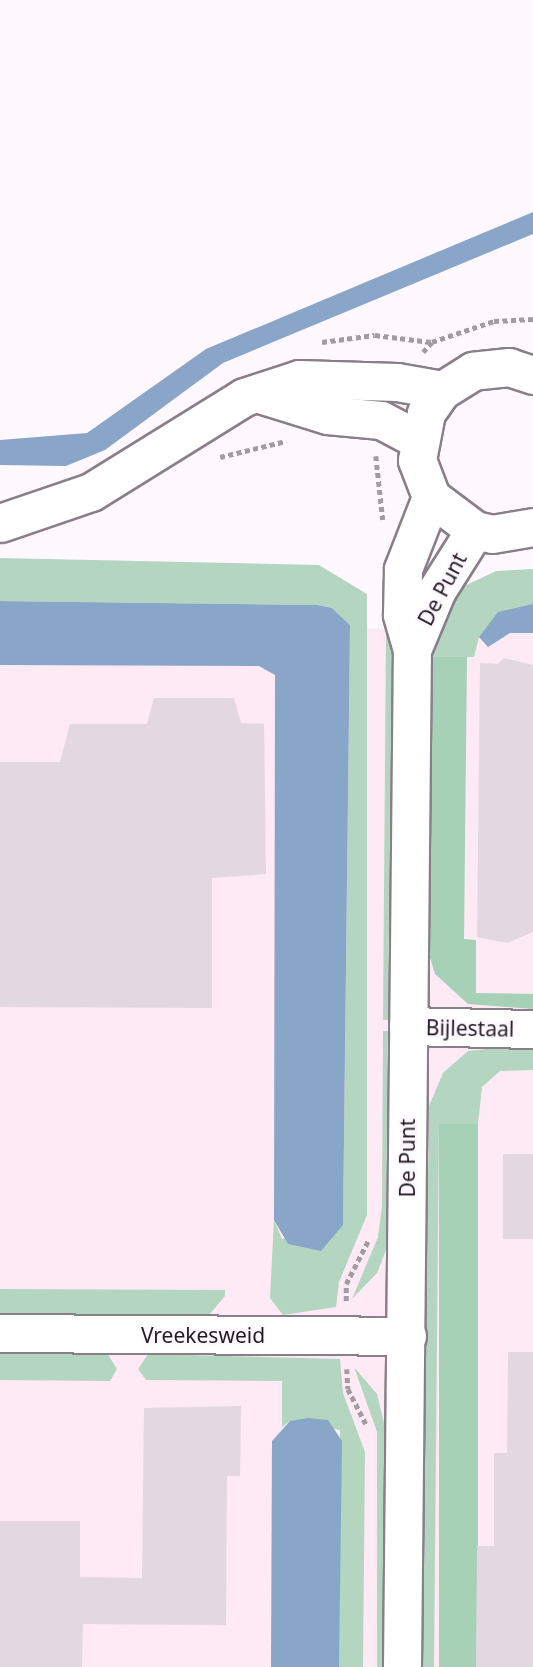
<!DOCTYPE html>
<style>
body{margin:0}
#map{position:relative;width:533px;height:1667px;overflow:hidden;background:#fff8fe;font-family:"Noto Sans",sans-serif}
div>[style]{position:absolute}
.industrial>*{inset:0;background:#fdeaf5;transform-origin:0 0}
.green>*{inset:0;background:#b4d6c0}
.forest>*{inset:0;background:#a6d1b6;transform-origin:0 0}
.water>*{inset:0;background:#89a5c7}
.building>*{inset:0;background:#e3d7e1;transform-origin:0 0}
.path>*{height:4.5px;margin-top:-2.25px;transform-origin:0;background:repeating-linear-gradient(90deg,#a29ca1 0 5px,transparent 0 8.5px)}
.roads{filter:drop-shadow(2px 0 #897f88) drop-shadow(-2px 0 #897f88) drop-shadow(0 2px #897f88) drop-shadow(0 -2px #897f88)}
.minor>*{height:37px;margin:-18.5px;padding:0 18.5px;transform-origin:18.5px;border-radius:18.5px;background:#fff}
span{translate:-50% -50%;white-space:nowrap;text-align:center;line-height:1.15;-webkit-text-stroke:5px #fff8fe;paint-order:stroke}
.street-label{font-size:21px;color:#201c20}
</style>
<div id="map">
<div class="industrial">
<i style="left:0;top:629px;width:533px;height:1038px"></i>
</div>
<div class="green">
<i style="clip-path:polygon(0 558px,319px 565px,367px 594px,367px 1215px,339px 1282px,336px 1307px,283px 1315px,270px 1298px,274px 1220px,282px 1239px,343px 1225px,350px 625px,332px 608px,318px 605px,0 601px)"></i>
<i style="clip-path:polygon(533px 569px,533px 604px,479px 637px,474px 657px,432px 657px,434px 628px,460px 588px,496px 571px)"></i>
<i style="clip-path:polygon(386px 634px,392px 649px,388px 1020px,383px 1020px)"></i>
<i style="clip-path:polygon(383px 1031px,388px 1031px,386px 1250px,377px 1273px,352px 1299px,378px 1237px,382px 1206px)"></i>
<i style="clip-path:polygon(533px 1044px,533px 1070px,500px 1071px,482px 1087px,478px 1124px,439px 1124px,434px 1667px,421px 1667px,429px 1106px,443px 1073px,468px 1051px)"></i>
<i style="clip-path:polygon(0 1289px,225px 1290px,225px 1296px,208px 1316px,0 1315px)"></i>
<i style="clip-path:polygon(0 1353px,107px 1353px,117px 1369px,110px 1381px,0 1380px)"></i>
<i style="clip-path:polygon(148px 1354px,340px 1359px,343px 1393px,365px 1452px,363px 1667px,339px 1667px,340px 1430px,290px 1421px,282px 1427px,282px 1381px,146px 1380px,138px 1369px)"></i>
<i style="clip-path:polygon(354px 1367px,377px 1394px,385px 1427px,383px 1667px,377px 1667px,377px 1432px)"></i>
</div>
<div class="forest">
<i style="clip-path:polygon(432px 657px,467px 657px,464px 939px,476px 940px,476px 993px,533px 994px,533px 1009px,468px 1004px,435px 974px,428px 951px)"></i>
<i style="left:439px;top:1124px;width:39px;height:543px"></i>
</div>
<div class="water">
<i style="clip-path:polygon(533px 212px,533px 234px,223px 363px,105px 450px,66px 466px,0 465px,0 440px,87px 433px,206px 349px)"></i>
<i style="clip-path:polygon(0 601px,318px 605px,332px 608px,350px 625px,343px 1225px,321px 1251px,288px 1244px,274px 1220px,275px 675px,259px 666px,0 665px)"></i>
<i style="clip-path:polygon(533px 604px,533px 633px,510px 633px,488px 647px,479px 637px,498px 612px)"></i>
<i style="clip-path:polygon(308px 1418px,328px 1420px,342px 1441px,339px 1667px,271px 1667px,272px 1441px,290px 1421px)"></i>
</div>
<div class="building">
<i style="clip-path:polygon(504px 658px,533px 665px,533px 932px,507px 943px,477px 937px,480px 663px,498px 664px)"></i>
<i style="clip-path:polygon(154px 698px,234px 698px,241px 723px,264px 724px,266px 874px,212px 878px,212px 1008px,0 1007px,0 762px,60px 762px,70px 724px,147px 724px)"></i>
<i style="left:503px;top:1154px;width:30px;height:85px"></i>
<i style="clip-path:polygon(508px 1352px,533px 1352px,533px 1667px,476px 1667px,477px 1546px,494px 1546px,494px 1453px,507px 1453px)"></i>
<i style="clip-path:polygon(241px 1406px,240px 1476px,227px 1476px,226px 1625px,83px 1624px,82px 1667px,0 1667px,0 1521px,80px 1521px,80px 1577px,142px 1578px,144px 1408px)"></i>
</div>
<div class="path">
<i style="left:322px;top:342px;width:53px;rotate:-7.5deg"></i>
<i style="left:375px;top:335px;width:56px;rotate:7.1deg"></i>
<i style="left:423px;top:352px;width:13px;rotate:-48deg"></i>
<i style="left:432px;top:342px;width:65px;rotate:-18.7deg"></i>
<i style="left:494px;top:321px;width:39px;rotate:-3deg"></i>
<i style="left:376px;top:456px;width:64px;rotate:83.8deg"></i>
<i style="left:220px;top:457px;width:68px;rotate:-13.6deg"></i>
<i style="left:346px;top:1301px;width:17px;rotate:-90deg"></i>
<i style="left:346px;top:1284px;width:51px;rotate:-62.9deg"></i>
<i style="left:347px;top:1369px;width:20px;rotate:87deg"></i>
<i style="left:348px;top:1389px;width:42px;rotate:62.8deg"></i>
</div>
<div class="roads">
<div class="minor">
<i style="left:533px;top:375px;width:25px;rotate:-162deg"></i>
<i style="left:509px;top:367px;width:36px;rotate:174deg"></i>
<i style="left:473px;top:371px;width:36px;rotate:148deg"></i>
<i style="left:442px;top:390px;width:28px;rotate:125deg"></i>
<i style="left:426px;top:413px;width:48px;rotate:100.8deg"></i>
<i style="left:417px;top:460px;width:40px;rotate:69deg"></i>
<i style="left:431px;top:497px;width:55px;rotate:36.9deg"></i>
<i style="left:475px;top:530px;width:17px;rotate:13deg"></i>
<i style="left:492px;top:534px;width:42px;rotate:-9.7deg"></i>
<i style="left:260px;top:394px;width:70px;rotate:17.4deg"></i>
<i style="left:327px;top:415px;width:54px;rotate:5.3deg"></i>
<i style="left:381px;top:420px;width:41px;rotate:27.8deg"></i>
<i style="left:0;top:523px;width:96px;rotate:-18.8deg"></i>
<i style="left:91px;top:492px;width:180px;rotate:-31.8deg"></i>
<i style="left:244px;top:397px;width:58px;rotate:-18.1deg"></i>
<i style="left:299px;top:379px;width:98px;rotate:1.8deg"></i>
<i style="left:397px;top:382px;width:46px;rotate:10.1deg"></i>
<i style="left:412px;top:650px;width:65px;rotate:-67.4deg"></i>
<i style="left:437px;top:590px;width:71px;rotate:-57.7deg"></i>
<i style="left:408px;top:1026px;width:125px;rotate:1.4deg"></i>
<i style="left:0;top:1333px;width:407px;rotate:0.4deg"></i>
<i style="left:402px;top:1667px;width:1017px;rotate:-89.44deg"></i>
<i style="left:412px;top:650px;width:37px;rotate:-106deg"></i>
<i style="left:402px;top:614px;width:45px;rotate:-88.7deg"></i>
<i style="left:403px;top:569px;width:77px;rotate:-68.7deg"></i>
</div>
</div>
<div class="street-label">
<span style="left:442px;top:589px;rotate:-62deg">De Punt</span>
<span style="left:470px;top:1028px;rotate:1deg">Bijlestaal</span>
<span style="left:407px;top:1158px;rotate:-90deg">De Punt</span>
<span style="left:203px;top:1335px">Vreekesweid</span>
</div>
</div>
